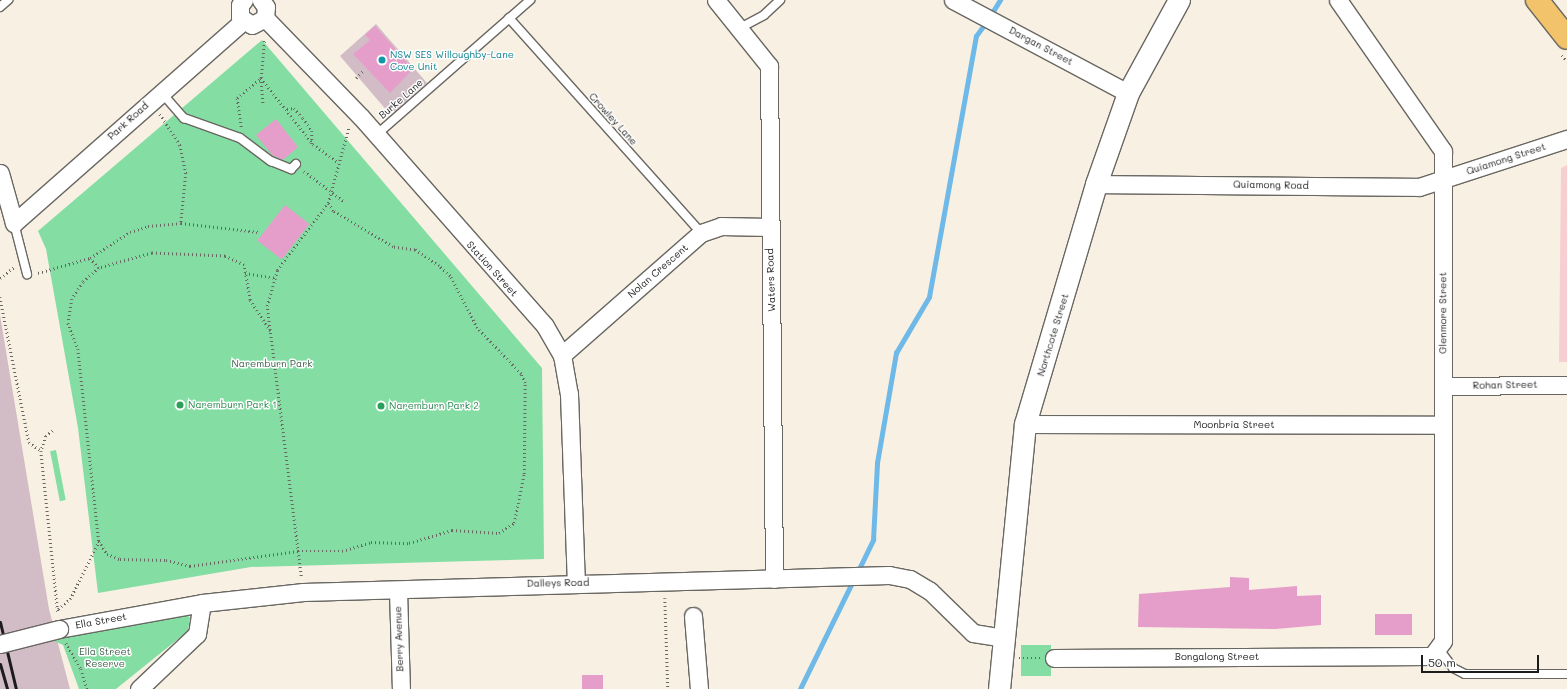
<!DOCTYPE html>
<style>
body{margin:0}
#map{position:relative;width:1567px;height:689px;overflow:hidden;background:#f8f1e3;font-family:Mali,sans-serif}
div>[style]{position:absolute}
.built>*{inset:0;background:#f7cfd2}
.industrial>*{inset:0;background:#d2bdc6}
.green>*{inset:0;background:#84dea4;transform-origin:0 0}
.stream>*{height:4.5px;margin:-2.25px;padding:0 2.25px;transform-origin:2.25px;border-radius:2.25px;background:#6fb9e8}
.building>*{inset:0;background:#e59eca;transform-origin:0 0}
.path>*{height:2.5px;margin-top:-1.25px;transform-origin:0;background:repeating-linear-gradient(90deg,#696762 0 1px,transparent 0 4px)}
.roads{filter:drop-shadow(1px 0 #696762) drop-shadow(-1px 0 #696762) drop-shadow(0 1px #696762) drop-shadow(0 -1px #696762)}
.service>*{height:8px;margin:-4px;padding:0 4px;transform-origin:4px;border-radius:4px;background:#fff}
.minor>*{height:17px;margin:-8.5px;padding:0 8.5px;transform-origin:8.5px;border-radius:8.5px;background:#fff}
.tertiary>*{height:21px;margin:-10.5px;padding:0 10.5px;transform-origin:10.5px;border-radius:10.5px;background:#fff}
.motorway>*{height:22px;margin:-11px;padding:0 11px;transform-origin:11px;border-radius:11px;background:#f2c36a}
.rail>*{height:3px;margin:-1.5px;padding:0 1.5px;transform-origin:1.5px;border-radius:1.5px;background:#1c1c1c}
.bridges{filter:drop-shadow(1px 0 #696762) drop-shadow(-1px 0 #696762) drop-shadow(0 1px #696762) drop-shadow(0 -1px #696762)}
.minor-bridge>*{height:17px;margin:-8.5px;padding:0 8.5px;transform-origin:8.5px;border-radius:8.5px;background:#fff}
.dots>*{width:11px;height:11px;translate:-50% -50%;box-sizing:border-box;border:2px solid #fff;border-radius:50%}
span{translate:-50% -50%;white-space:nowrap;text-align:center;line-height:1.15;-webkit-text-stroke:3px #fff;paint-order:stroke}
.street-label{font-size:10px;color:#1c1c1c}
.culture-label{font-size:10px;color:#0d838f}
.left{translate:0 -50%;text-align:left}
.park-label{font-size:10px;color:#40604c}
.leisure-label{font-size:10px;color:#27864d}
.scale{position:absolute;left:1421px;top:655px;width:118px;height:18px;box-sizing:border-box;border:2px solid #1c1c1c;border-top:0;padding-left:5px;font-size:12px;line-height:14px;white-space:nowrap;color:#1c1c1c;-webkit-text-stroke:3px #fff;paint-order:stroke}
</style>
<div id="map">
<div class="built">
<i style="clip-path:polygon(1567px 165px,1567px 362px,1559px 362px,1561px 168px)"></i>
</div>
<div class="industrial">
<i style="clip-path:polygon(376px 24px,427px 83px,395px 111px,388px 112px,340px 56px)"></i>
<i style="clip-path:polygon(0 315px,49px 609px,70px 689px,0 689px)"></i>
</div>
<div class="green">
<i style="clip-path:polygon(262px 40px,542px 368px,544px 559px,251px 567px,98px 593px,78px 428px,46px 249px,38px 231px)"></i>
<i style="left:56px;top:450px;width:51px;height:6px;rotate:79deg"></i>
<i style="clip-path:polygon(185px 612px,190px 618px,188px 631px,116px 689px,79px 689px,63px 645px,45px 637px)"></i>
<i style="left:1021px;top:645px;width:30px;height:31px"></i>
</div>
<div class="stream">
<i style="left:990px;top:16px;width:19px;rotate:-58deg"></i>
<i style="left:857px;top:573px;width:37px;rotate:-64deg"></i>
<i style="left:873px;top:540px;width:77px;rotate:-87deg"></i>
<i style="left:877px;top:463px;width:112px;rotate:-80.2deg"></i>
<i style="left:896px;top:353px;width:65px;rotate:-59.5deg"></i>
<i style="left:929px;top:297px;width:265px;rotate:-79.8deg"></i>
<i style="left:976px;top:36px;width:17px;rotate:-54deg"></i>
<i style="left:800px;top:689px;width:123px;rotate:-63.9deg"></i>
</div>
<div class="building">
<i style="clip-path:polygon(375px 26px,413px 69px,390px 93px,353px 54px,370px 40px,365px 35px)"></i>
<i style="clip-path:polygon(276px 119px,298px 147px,283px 160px,272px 155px,256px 135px)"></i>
<i style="left:285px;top:205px;width:31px;height:45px;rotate:38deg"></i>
<i style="clip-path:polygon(1230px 577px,1249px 578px,1249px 590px,1297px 586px,1297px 596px,1321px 595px,1321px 625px,1276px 629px,1138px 627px,1139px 594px,1230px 587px)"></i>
<i style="left:1412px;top:614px;width:21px;height:37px;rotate:90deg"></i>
<i style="left:603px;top:675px;width:14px;height:21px;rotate:90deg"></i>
</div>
<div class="path">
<i style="left:1562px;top:55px;width:8px;rotate:50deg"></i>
<i style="left:261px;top:78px;width:84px;rotate:51.8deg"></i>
<i style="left:313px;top:144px;width:31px;rotate:36deg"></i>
<i style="left:261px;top:78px;width:25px;rotate:85deg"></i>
<i style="left:356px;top:78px;width:10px;rotate:-45deg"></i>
<i style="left:287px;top:109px;width:7px;rotate:-8deg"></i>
<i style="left:294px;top:108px;width:13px;rotate:48deg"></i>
<i style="left:303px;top:118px;width:16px;rotate:55deg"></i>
<i style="left:312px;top:131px;width:13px;rotate:90deg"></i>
<i style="left:160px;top:114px;width:37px;rotate:57deg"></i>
<i style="left:180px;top:145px;width:29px;rotate:78deg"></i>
<i style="left:186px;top:173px;width:50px;rotate:95.7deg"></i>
<i style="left:241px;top:127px;width:29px;rotate:-98deg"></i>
<i style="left:237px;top:98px;width:31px;rotate:-40deg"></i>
<i style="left:261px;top:78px;width:38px;rotate:-85deg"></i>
<i style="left:304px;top:171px;width:51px;rotate:37.1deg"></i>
<i style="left:90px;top:258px;width:48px;rotate:-33deg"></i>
<i style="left:130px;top:232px;width:19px;rotate:-18deg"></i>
<i style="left:148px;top:226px;width:33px;rotate:-5deg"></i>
<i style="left:181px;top:223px;width:78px;rotate:6.7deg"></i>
<i style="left:38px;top:273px;width:54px;rotate:-16.1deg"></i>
<i style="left:90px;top:258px;width:13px;rotate:48deg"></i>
<i style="left:245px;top:273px;width:30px;rotate:9deg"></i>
<i style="left:0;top:278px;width:18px;rotate:-38deg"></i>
<i style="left:0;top:297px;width:148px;rotate:78.7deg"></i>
<i style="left:29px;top:442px;width:15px;rotate:37deg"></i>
<i style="left:270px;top:331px;width:37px;rotate:-123deg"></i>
<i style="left:250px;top:300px;width:36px;rotate:-100deg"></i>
<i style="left:244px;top:265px;width:21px;rotate:-155deg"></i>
<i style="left:225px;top:256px;width:73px;rotate:-177.6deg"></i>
<i style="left:152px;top:253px;width:55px;rotate:164.2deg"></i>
<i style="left:99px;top:268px;width:21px;rotate:139deg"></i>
<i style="left:83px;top:282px;width:20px;rotate:123deg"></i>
<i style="left:72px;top:299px;width:24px;rotate:99deg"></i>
<i style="left:68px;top:323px;width:28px;rotate:69deg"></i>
<i style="left:78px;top:349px;width:193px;rotate:83.8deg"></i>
<i style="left:99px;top:541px;width:15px;rotate:58deg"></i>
<i style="left:107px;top:554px;width:14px;rotate:21deg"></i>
<i style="left:120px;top:559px;width:46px;rotate:1.2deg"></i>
<i style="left:166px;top:560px;width:25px;rotate:14deg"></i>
<i style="left:190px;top:566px;width:109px;rotate:-7.9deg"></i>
<i style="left:298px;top:551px;width:44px"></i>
<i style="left:342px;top:551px;width:30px;rotate:-17deg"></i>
<i style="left:371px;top:542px;width:38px;rotate:2deg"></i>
<i style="left:409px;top:543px;width:45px;rotate:-16.8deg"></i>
<i style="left:452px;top:530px;width:47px;rotate:3.7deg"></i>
<i style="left:499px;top:533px;width:18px;rotate:-34deg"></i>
<i style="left:514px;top:523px;width:50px;rotate:-78.5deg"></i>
<i style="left:524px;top:474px;width:91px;rotate:-89.4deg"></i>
<i style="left:525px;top:383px;width:10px;rotate:-114deg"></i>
<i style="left:521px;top:374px;width:64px;rotate:-133.7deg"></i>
<i style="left:477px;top:328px;width:59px;rotate:-117.4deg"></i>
<i style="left:450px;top:276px;width:15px;rotate:-138deg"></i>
<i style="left:439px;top:266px;width:29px;rotate:-146deg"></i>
<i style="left:415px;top:250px;width:22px;rotate:-172deg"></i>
<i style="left:393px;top:247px;width:70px;rotate:-149deg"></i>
<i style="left:333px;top:211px;width:9px;rotate:-122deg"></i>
<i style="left:53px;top:431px;width:9px;rotate:144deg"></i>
<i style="left:46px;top:436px;width:16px;rotate:108deg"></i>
<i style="left:41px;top:451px;width:163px;rotate:84deg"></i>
<i style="left:301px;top:576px;width:272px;rotate:-97.2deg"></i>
<i style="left:267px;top:306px;width:37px;rotate:-74deg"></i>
<i style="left:277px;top:270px;width:84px;rotate:-52.7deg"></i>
<i style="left:328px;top:203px;width:79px;rotate:-74.6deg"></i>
<i style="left:665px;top:598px;width:91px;rotate:88.1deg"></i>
<i style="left:58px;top:609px;width:16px;rotate:-40deg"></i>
<i style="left:70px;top:599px;width:65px;rotate:-63.4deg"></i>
<i style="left:66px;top:643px;width:30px;rotate:60deg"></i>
<i style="left:81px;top:669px;width:21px;rotate:73deg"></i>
<i style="left:1019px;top:658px;width:21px"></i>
</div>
<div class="roads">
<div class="service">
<i style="left:0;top:7px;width:11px;rotate:-41deg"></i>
<i style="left:509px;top:18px;width:288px;rotate:48.2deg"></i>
<i style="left:740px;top:28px;width:27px;rotate:-28deg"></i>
<i style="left:764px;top:15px;width:22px;rotate:-43deg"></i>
<i style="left:161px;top:92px;width:35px;rotate:49deg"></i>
<i style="left:184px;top:118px;width:59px;rotate:19.7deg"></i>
<i style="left:240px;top:138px;width:39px;rotate:37deg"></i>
<i style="left:271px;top:161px;width:22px;rotate:22deg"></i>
<i style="left:291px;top:169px;width:7px;rotate:-45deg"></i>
<i style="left:376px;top:135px;width:205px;rotate:-41.2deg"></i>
<i style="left:14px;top:223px;width:53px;rotate:75.7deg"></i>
<i style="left:1438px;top:648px;width:25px;rotate:53deg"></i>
<i style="left:1453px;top:668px;width:13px;rotate:27deg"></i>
<i style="left:1465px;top:674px;width:102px"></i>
</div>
<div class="minor">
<i style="left:244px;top:0;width:6px;rotate:129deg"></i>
<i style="left:240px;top:5px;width:12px;rotate:90deg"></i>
<i style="left:240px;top:17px;width:14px;rotate:34deg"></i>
<i style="left:252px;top:25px;width:15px;rotate:-28deg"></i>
<i style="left:265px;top:18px;width:11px;rotate:-85deg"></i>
<i style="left:266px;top:7px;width:9px;rotate:-126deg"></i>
<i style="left:716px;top:0;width:85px;rotate:51.2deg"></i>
<i style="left:769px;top:66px;width:513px;rotate:89.44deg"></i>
<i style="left:953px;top:0;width:198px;rotate:28deg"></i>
<i style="left:265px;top:18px;width:138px;rotate:45.9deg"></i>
<i style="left:361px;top:117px;width:278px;rotate:48.6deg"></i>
<i style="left:545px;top:326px;width:34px;rotate:60deg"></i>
<i style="left:562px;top:355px;width:40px;rotate:80deg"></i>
<i style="left:569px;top:394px;width:188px;rotate:87.9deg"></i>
<i style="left:0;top:173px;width:52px;rotate:74.4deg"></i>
<i style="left:14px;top:223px;width:305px;rotate:-41.4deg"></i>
<i style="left:1096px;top:184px;width:323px;rotate:0.5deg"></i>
<i style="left:1419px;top:187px;width:156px;rotate:-18deg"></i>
<i style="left:562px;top:355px;width:185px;rotate:-41.3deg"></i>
<i style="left:701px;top:233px;width:21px;rotate:-19deg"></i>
<i style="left:721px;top:226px;width:49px;rotate:1.2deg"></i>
<i style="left:1444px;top:386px;width:123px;rotate:-0.5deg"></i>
<i style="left:1025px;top:424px;width:417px;rotate:0.1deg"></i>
<i style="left:398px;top:590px;width:99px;rotate:88.3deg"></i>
<i style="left:693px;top:616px;width:73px;rotate:85.3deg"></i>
<i style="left:59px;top:629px;width:145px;rotate:-10.3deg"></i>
<i style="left:202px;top:603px;width:102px;rotate:-6.2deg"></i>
<i style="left:303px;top:592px;width:586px;rotate:-1.66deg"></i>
<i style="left:889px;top:575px;width:21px;rotate:11deg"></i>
<i style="left:910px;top:579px;width:23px;rotate:31deg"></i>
<i style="left:930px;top:591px;width:60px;rotate:44.3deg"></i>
<i style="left:973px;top:633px;width:31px;rotate:9deg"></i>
<i style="left:1054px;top:658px;width:378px;rotate:-0.3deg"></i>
<i style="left:1432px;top:656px;width:19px;rotate:-54deg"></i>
<i style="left:1443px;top:641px;width:490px;rotate:-90deg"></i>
<i style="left:1443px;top:151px;width:184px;rotate:-124.8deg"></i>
<i style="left:139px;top:689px;width:80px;rotate:-43.5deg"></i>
<i style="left:197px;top:634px;width:31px;rotate:-81deg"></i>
</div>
<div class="tertiary">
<i style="left:999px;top:689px;width:266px;rotate:-84.4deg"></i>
<i style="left:1025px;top:424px;width:250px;rotate:-73.5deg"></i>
<i style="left:1096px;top:184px;width:96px;rotate:-70.6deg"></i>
<i style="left:1128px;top:93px;width:106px;rotate:-61.3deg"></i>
</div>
<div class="motorway">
<i style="left:1537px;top:0;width:48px;rotate:51.7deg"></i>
</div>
</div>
<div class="rail">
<i style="left:0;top:622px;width:69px;rotate:76.6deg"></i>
<i style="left:0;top:664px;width:26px;rotate:74deg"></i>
</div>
<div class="bridges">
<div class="minor-bridge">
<i style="left:0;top:644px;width:61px;rotate:-14.3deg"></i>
</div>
</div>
<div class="dots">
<i style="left:382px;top:60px;background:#0f9aa8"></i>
<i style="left:180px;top:405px;background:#2e9e5b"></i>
<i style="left:381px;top:406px;background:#2e9e5b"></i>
</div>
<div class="street-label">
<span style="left:1041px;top:46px;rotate:28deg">Dargan Street</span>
<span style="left:401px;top:99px;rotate:-41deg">Burke Lane</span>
<span style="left:613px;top:119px;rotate:48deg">Crowley Lane</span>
<span style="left:128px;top:121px;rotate:-42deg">Park Road</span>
<span style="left:1506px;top:159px;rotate:-18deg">Quiamong Street</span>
<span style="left:1271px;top:185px;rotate:1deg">Quiamong Road</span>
<span style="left:492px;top:269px;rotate:48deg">Station Street</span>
<span style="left:658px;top:271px;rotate:-41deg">Nolan Crescent</span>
<span style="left:771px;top:280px;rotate:-92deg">Waters Road</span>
<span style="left:1443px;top:313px;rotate:-90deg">Glenmore Street</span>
<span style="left:1053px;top:335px;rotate:-73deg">Northcote Street</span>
<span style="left:1505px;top:385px;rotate:-1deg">Rohan Street</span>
<span style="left:1234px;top:425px">Moonbria Street</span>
<span style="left:558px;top:583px;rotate:-1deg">Dalleys Road</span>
<span style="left:101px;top:621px;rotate:-10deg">Ella Street</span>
<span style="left:399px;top:639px;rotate:-92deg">Berry Avenue</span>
<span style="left:1217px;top:657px">Bongalong Street</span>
</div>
<div class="culture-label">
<span class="left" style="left:390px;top:60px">NSW SES Willoughby-Lane<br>Cove Unit</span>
</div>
<div class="park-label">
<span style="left:272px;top:364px">Naremburn Park</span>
<span style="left:105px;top:657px">Ella Street<br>Reserve</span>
</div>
<div class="leisure-label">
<span class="left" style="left:188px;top:405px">Naremburn Park 1</span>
<span class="left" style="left:389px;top:406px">Naremburn Park 2</span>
</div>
<div class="scale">50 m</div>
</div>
